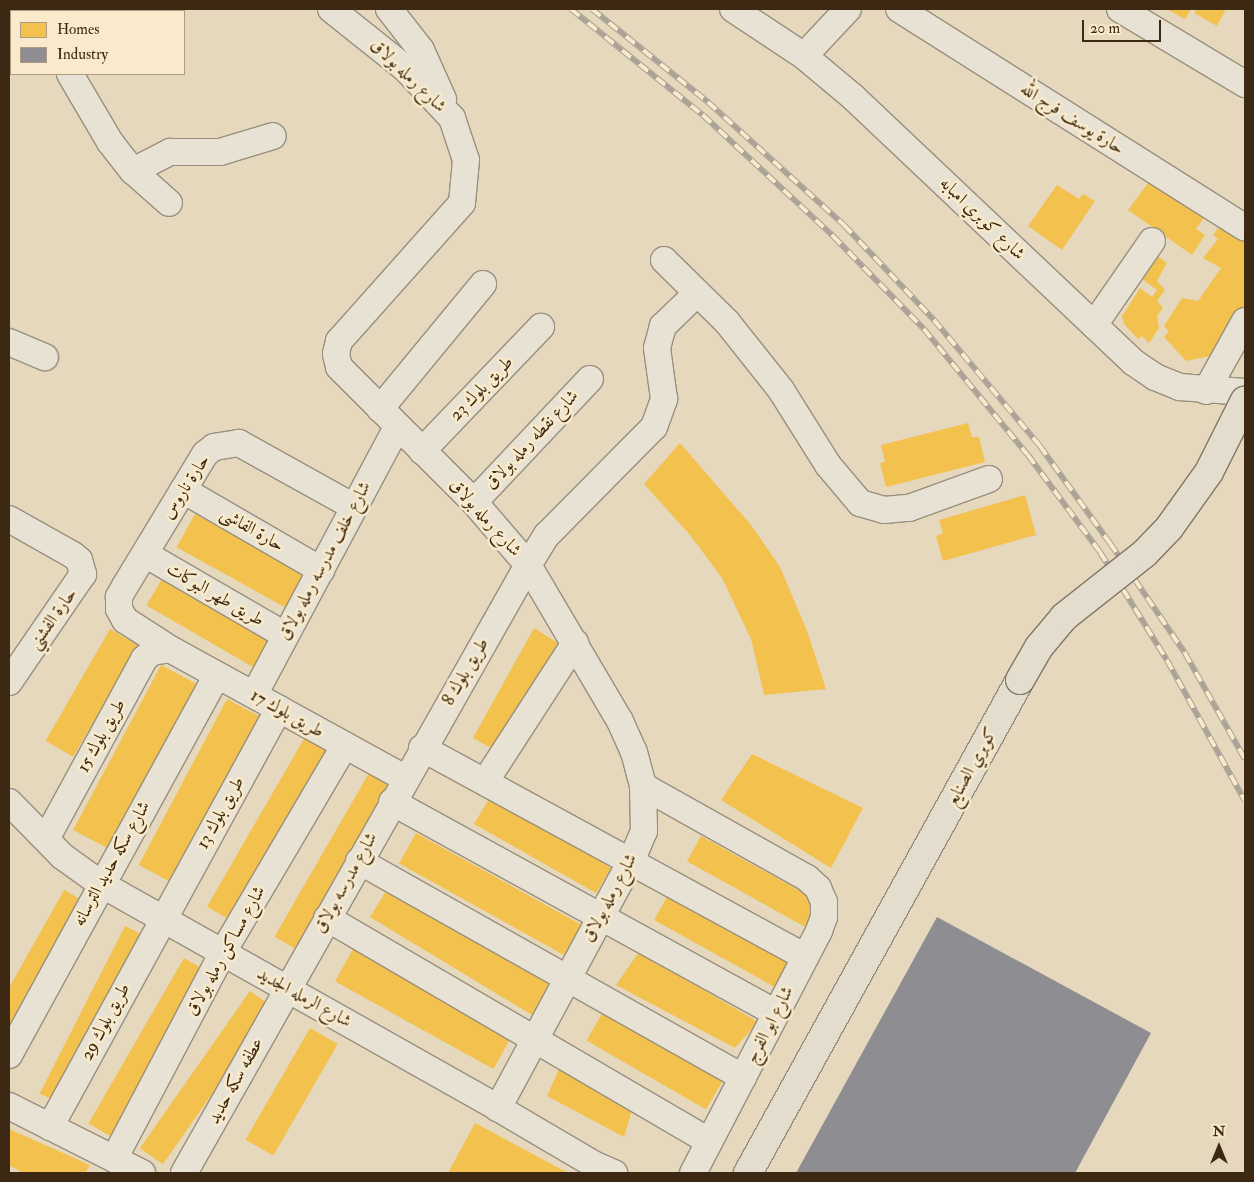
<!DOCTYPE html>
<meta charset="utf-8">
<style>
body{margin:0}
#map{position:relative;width:1254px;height:1182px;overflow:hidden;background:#e5d8bd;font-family:"IM FELL Double Pica",Amiri,serif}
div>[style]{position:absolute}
.homes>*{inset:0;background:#f2c14e;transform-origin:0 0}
.industry>*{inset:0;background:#8d8d92}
.roads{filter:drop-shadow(1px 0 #998f7e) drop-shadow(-1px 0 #998f7e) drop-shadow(0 1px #998f7e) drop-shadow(0 -1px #998f7e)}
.minor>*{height:26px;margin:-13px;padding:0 13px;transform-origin:13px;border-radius:13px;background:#e8e2d5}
.major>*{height:28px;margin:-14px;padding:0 14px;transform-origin:14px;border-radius:14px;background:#e4ddce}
.rail>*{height:5.5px;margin-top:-2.75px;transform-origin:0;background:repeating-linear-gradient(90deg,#f8eaca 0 11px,#aaa296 0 22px);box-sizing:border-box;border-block:1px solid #aaa296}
.bridges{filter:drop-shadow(1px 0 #817767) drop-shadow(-1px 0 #817767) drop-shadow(0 1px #817767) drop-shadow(0 -1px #817767)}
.major-bridge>*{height:28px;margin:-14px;padding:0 14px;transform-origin:14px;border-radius:14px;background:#e4ddce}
span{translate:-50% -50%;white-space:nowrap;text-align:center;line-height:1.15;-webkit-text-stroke:5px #f8eaca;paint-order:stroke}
.street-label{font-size:18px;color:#3c2813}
.frame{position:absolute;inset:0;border:10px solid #3c2813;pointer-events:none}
.legend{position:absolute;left:10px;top:10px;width:175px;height:65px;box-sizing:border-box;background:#f8eaca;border:1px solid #ad9c81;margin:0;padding:6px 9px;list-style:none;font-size:15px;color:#3c2813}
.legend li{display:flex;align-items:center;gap:10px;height:25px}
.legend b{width:25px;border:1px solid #ad9c81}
.north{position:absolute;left:1194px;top:1122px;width:50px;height:50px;-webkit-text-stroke:4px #f8eaca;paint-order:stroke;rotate:0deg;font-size:14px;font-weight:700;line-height:20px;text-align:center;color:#3c2813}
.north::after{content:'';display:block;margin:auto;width:18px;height:22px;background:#3c2813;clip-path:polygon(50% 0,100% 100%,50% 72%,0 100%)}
.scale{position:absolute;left:1082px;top:20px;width:79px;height:22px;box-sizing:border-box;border:2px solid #3c2813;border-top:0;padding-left:6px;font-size:15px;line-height:18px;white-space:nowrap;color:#3c2813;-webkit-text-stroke:4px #f8eaca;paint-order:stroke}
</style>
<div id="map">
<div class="homes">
<i style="clip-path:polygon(1166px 9px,1191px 9px,1185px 19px)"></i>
<i style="clip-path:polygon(1197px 9px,1226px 9px,1217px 26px,1194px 13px)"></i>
<i style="clip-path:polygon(1154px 175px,1209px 211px,1196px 229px,1205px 235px,1192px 255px,1128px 210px)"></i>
<i style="clip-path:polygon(1057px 185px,1079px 199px,1083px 194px,1095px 201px,1062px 250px,1028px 226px)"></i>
<i style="clip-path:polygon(1224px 220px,1245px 233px,1245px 333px,1225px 353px,1186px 361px,1164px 337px,1169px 331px,1164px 326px,1182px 298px,1198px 301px,1221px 268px,1203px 258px,1218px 239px,1213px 235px)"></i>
<i style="clip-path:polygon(1157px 256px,1167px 263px,1157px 281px,1165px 290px,1157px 301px,1163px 308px,1157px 316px,1159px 328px,1149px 343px,1142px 336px,1138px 339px,1124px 324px,1122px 316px,1140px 288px,1152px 297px,1157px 290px,1142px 279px)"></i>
<i style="clip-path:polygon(968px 423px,972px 437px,979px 437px,985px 462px,886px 487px,880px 463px,885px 462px,881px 445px)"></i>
<i style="clip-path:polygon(680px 443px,751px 525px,780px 567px,807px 631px,826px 689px,764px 695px,751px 639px,722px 578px,690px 535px,644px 484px)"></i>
<i style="clip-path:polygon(1025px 495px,1036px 535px,943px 561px,936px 536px,943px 533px,939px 520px)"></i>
<i style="left:195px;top:514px;width:127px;height:38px;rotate:29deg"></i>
<i style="left:163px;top:577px;width:127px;height:33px;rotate:30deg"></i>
<i style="clip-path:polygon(534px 628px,561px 645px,496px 751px,473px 738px)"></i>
<i style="left:110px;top:629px;width:32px;height:129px;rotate:30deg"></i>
<i style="left:161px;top:665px;width:43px;height:187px;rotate:28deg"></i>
<i style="left:227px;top:699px;width:41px;height:188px;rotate:28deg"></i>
<i style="left:305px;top:737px;width:32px;height:196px;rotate:30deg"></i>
<i style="clip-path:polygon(752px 754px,863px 808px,831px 868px,721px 800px)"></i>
<i style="left:369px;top:773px;width:28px;height:189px;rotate:30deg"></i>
<i style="clip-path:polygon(492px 794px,611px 868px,596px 893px,474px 824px)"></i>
<i style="left:416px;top:833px;width:189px;height:35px;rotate:29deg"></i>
<i style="left:701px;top:836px;width:137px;height:29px;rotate:29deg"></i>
<i style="clip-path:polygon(64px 890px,85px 902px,9px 1042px,9px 988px)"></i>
<i style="clip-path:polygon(386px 891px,549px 983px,532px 1015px,370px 917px)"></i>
<i style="left:669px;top:893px;width:141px;height:31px;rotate:29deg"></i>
<i style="left:125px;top:926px;width:25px;height:188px;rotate:27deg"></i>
<i style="left:353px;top:949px;width:181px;height:37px;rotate:29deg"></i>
<i style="clip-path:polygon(639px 952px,758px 1022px,735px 1048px,616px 985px)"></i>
<i style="left:184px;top:958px;width:28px;height:191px;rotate:30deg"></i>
<i style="left:250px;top:991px;width:28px;height:192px;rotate:35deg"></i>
<i style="left:603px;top:1012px;width:138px;height:33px;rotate:30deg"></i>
<i style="left:310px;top:1028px;width:32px;height:129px;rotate:30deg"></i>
<i style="clip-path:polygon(559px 1069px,632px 1110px,624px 1137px,547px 1096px)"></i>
<i style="clip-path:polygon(475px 1123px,568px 1173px,448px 1173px)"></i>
<i style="clip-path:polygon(9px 1129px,90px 1165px,85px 1173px,23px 1173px,9px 1165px)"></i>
</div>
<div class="industry">
<i style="clip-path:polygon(937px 917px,1151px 1033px,1075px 1173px,796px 1173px)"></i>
</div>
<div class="roads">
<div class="minor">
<i style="left:29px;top:9px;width:2px;rotate:63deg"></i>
<i style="left:107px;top:9px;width:4px;rotate:27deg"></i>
<i style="left:331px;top:9px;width:95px;rotate:38.6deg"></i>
<i style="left:405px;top:68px;width:69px;rotate:46.8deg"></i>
<i style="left:452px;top:118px;width:44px;rotate:71.6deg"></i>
<i style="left:466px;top:160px;width:43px;rotate:95.3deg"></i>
<i style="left:462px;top:203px;width:185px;rotate:131.7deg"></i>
<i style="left:339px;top:341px;width:13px;rotate:103deg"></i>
<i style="left:336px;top:354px;width:13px;rotate:77deg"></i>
<i style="left:339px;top:367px;width:191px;rotate:45deg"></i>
<i style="left:474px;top:502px;width:83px;rotate:49.4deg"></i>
<i style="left:528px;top:565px;width:181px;rotate:59.5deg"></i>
<i style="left:620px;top:721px;width:34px;rotate:66deg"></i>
<i style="left:634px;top:752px;width:35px;rotate:75deg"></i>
<i style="left:643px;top:786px;width:45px;rotate:88.7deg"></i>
<i style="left:644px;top:831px;width:33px;rotate:113deg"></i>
<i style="left:631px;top:861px;width:281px;rotate:118.3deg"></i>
<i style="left:389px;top:9px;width:52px;rotate:52deg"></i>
<i style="left:421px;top:50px;width:54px;rotate:65.8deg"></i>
<i style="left:733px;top:9px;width:85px;rotate:33.5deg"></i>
<i style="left:804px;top:56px;width:64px;rotate:39.9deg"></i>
<i style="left:853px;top:97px;width:386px;rotate:43.4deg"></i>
<i style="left:1133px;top:362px;width:27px;rotate:34deg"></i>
<i style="left:1155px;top:377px;width:27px;rotate:22deg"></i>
<i style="left:1180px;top:387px;width:65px;rotate:4.4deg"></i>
<i style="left:899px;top:9px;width:409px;rotate:32.3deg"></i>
<i style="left:1120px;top:9px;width:146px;rotate:31deg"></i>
<i style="left:804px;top:56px;width:64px;rotate:-46.9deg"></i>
<i style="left:70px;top:74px;width:79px;rotate:59.5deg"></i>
<i style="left:110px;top:142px;width:37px;rotate:52deg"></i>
<i style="left:133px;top:171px;width:48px;rotate:41.6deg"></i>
<i style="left:133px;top:171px;width:42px;rotate:-27.2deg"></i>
<i style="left:170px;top:152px;width:50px"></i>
<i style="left:220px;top:152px;width:55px;rotate:-16.8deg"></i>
<i style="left:664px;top:260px;width:88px;rotate:44.5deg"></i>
<i style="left:727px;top:322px;width:87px;rotate:51.5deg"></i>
<i style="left:781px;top:390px;width:89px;rotate:57.9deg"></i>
<i style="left:828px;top:465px;width:50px;rotate:49.9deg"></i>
<i style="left:860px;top:503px;width:25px;rotate:16deg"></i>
<i style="left:884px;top:510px;width:25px;rotate:-5deg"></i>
<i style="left:909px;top:508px;width:85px;rotate:-19.9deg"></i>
<i style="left:1094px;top:325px;width:102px;rotate:-55.4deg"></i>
<i style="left:9px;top:342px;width:39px;rotate:23deg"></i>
<i style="left:1206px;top:391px;width:80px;rotate:-60.9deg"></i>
<i style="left:380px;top:409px;width:162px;rotate:-50.5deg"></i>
<i style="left:422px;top:451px;width:172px;rotate:-46.2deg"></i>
<i style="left:183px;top:490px;width:160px;rotate:30.1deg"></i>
<i style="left:474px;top:502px;width:169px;rotate:-46.7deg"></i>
<i style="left:354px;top:507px;width:132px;rotate:-150.9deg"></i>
<i style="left:239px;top:443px;width:25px;rotate:171deg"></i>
<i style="left:214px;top:447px;width:11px;rotate:142deg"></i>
<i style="left:205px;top:454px;width:154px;rotate:121.2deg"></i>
<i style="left:125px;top:586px;width:13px;rotate:119deg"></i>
<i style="left:119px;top:597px;width:12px;rotate:90deg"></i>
<i style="left:119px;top:609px;width:13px;rotate:61deg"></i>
<i style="left:125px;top:620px;width:54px;rotate:32.8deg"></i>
<i style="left:170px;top:649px;width:268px;rotate:28.8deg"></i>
<i style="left:9px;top:519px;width:73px;rotate:29.4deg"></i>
<i style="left:73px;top:555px;width:8px;rotate:40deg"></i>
<i style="left:79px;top:560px;width:15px;rotate:74deg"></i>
<i style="left:83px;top:574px;width:131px;rotate:124.4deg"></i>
<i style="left:145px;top:554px;width:162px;rotate:30.1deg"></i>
<i style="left:254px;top:695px;width:304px;rotate:-61.9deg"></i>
<i style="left:422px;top:748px;width:436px;rotate:28.6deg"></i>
<i style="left:485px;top:782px;width:166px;rotate:-57.1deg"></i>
<i style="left:643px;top:786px;width:188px;rotate:29.3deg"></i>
<i style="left:807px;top:878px;width:15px;rotate:42deg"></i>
<i style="left:818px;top:888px;width:15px;rotate:67deg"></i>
<i style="left:824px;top:902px;width:15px;rotate:90deg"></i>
<i style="left:824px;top:917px;width:15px;rotate:110deg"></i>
<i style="left:819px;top:931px;width:273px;rotate:117.5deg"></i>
<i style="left:9px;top:802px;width:76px;rotate:45.5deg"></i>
<i style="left:62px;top:856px;width:48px;rotate:35.7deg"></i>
<i style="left:101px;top:884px;width:456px;rotate:29.4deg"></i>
<i style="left:498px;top:1108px;width:113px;rotate:30.4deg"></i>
<i style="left:595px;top:1165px;width:21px;rotate:23deg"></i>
<i style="left:392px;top:802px;width:438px;rotate:28.8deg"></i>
<i style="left:46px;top:839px;width:205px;rotate:-61.4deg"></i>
<i style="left:144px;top:659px;width:11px;rotate:-41deg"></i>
<i style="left:152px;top:652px;width:18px;rotate:-9deg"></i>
<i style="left:359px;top:861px;width:441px;rotate:29.4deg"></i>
<i style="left:327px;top:918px;width:442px;rotate:30.3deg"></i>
<i style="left:9px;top:1055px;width:433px;rotate:-61.3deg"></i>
<i style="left:9px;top:1106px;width:149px;rotate:26.7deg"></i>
<i style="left:50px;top:1127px;width:477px;rotate:-61.3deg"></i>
<i style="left:114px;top:1159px;width:234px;rotate:-62.2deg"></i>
<i style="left:223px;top:952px;width:240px;rotate:-59.5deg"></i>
<i style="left:184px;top:1173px;width:699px;rotate:-60.5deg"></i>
<i style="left:528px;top:565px;width:36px;rotate:-58deg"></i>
<i style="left:547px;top:535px;width:152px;rotate:-45.3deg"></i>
<i style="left:654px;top:427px;width:30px;rotate:-70deg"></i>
<i style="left:664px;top:399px;width:51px;rotate:-97.8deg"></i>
<i style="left:657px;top:348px;width:23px;rotate:-75deg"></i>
<i style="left:663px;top:326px;width:47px;rotate:-44.1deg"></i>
</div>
<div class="major">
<i style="left:748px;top:1173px;width:563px;rotate:-61.11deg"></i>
</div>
</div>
<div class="rail">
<i style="left:571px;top:9px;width:169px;rotate:38.8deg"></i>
<i style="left:703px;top:115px;width:178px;rotate:42.9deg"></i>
<i style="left:833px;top:236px;width:130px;rotate:45.6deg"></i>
<i style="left:924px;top:329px;width:163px;rotate:50.5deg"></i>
<i style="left:1028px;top:455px;width:121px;rotate:53.4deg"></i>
<i style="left:1100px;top:552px;width:127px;rotate:58.2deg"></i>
<i style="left:1167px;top:660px;width:161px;rotate:61deg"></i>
<i style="left:592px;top:9px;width:149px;rotate:38.7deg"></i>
<i style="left:708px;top:102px;width:183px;rotate:42.1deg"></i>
<i style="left:844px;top:225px;width:131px;rotate:46.5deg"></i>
<i style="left:934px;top:320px;width:165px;rotate:49.9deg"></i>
<i style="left:1040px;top:446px;width:120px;rotate:54.2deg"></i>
<i style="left:1110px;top:543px;width:133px;rotate:55.7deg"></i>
<i style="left:1185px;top:653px;width:122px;rotate:60.5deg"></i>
</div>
<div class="bridges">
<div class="major-bridge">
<i style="left:1020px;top:680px;width:38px;rotate:-60deg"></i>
<i style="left:1039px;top:647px;width:39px;rotate:-50deg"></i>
<i style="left:1064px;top:617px;width:103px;rotate:-38.3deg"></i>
<i style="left:1145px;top:553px;width:35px;rotate:-46deg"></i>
<i style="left:1169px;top:528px;width:69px;rotate:-54.5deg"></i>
<i style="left:1209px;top:472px;width:80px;rotate:-63.4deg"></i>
</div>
</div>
<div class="street-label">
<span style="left:408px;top:76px;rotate:44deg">شارع رمله بولاق</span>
<span style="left:1072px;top:119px;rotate:32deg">حارة يوسف فرج الله</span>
<span style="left:982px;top:219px;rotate:44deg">شارع كوبري امبابه</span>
<span style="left:482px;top:389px;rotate:-46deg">طريق بلوك 23</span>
<span style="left:532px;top:440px;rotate:-47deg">شارع نقطه رمله بولاق</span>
<span style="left:186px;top:487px;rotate:-57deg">حارة ناروس</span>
<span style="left:485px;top:518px;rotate:48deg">شارع رمله بولاق</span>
<span style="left:252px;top:530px;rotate:30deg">حارة الفاشى</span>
<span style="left:325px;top:561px;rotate:-62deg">شارع خلف مدرسه رمله بولاق</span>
<span style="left:215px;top:595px;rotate:30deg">طريق طهر البوكات</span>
<span style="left:53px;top:619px;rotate:-55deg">حارة الفشني</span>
<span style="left:466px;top:672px;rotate:-60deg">طريق بلوك 8</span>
<span style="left:287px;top:714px;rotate:29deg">طريق بلوك 17</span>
<span style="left:102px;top:736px;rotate:-61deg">طريق بلوك 15</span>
<span style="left:972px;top:767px;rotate:-61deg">كوبري الصنايع</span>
<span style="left:221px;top:813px;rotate:-61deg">طريق بلوك 13</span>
<span style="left:112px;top:864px;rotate:-61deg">شارع سكه حديد الترسانه</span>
<span style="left:346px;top:883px;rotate:-61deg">شارع مدرسه بولاق</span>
<span style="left:610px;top:898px;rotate:-62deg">شارع رمله بولاق</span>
<span style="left:226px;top:951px;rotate:-61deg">شارع مساكن رمله بولاق</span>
<span style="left:304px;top:998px;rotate:29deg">شارع الرمله الجديد</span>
<span style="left:106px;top:1022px;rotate:-62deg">طريق بلوك 29</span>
<span style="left:770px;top:1025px;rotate:-63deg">شارع ابو الفرج</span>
<span style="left:236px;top:1081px;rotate:-61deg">عطفه سكه حديد</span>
</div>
<div class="frame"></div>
<ul class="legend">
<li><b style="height:14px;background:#f2c14e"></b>Homes</li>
<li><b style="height:14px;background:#8d8d92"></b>Industry</li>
</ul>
<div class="north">N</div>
<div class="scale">20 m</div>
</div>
